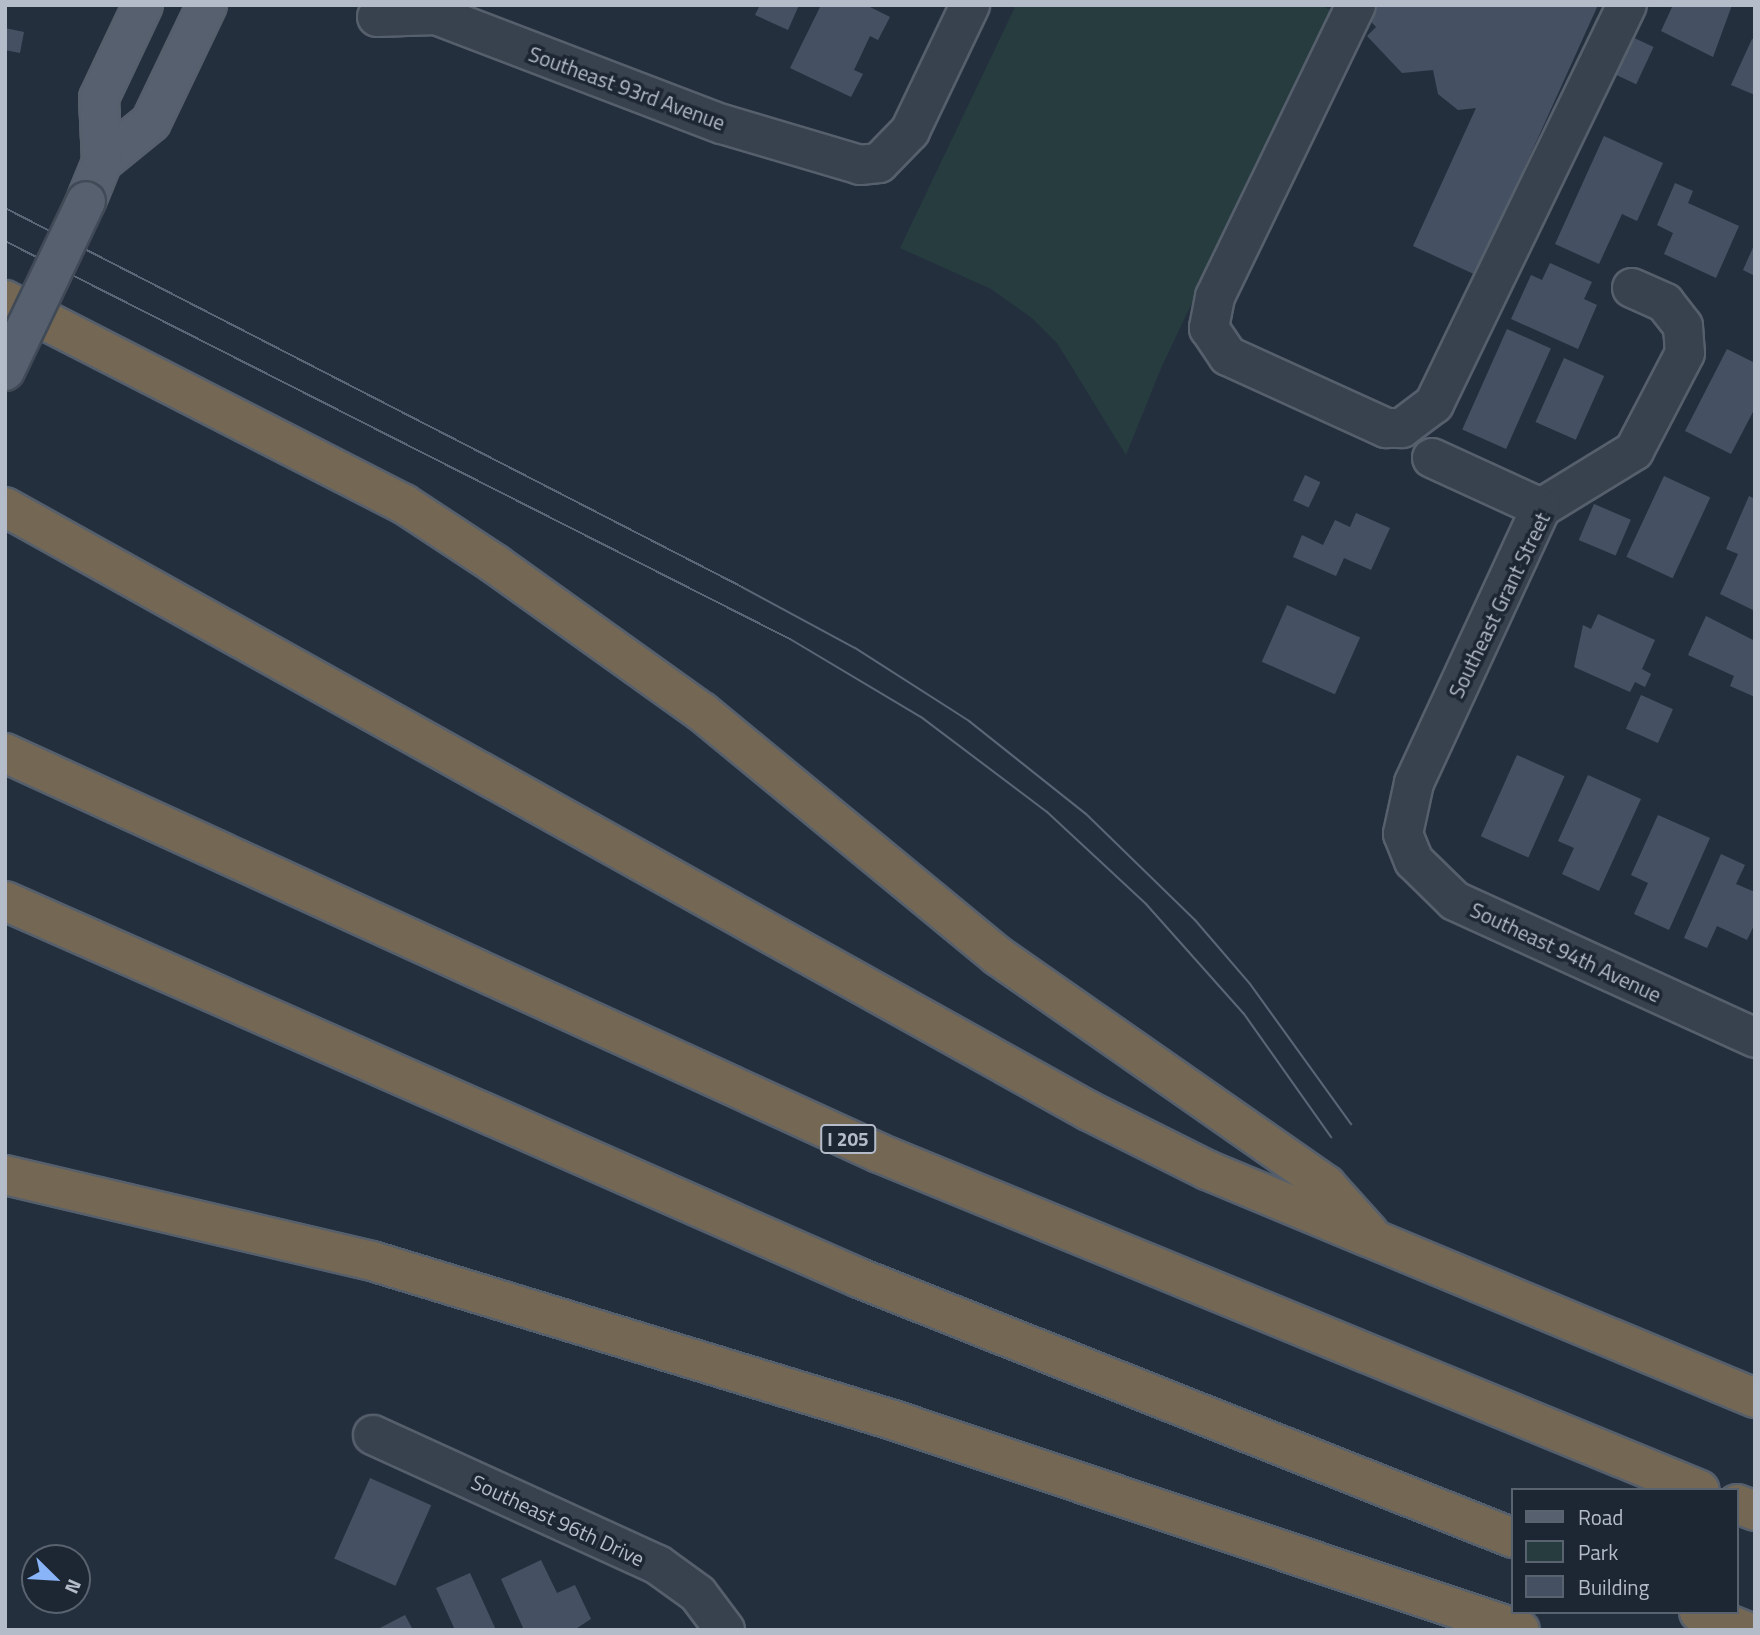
<!DOCTYPE html>
<style>
body{margin:0}
#map{position:relative;width:1760px;height:1635px;overflow:hidden;background:#242f3e;font-family:"Titillium Web",sans-serif}
div>[style]{position:absolute}
.green>*{inset:0;background:#263c3f}
.building>*{inset:0;background:#455162;transform-origin:0 0}
.roads{filter:drop-shadow(2px 0 #565f6c) drop-shadow(-2px 0 #565f6c) drop-shadow(0 2px #565f6c) drop-shadow(0 -2px #565f6c)}
.minor>*{height:38px;margin:-19px;padding:0 19px;transform-origin:19px;border-radius:19px;background:#38414e}
.major>*{height:38px;margin:-19px;padding:0 19px;transform-origin:19px;border-radius:19px;background:#56606e}
.highway>*{height:38px;margin:-19px;padding:0 19px;transform-origin:19px;border-radius:19px;background:#746855}
.tram>*{height:2px;margin:-1px;padding:0 1px;transform-origin:1px;border-radius:1px;background:#5a6575}
.bridges{filter:drop-shadow(2px 0 #414a57) drop-shadow(-2px 0 #414a57) drop-shadow(0 2px #414a57) drop-shadow(0 -2px #414a57)}
.major-bridge>*{height:38px;margin:-19px;padding:0 19px;transform-origin:19px;border-radius:19px;background:#56606e}
span{translate:-50% -50%;white-space:nowrap;text-align:center;line-height:1.15;-webkit-text-stroke:7px #1d2633;paint-order:stroke}
.shield-label span{padding:2px 5px;background:#1d2633;border:2px solid;border-radius:5px;-webkit-text-stroke-width:0}
.shield-label{font-size:19px;color:#b4bcc9;font-weight:700}
.street-label{font-size:21px;color:#b4bcc9}
.frame{position:absolute;inset:0;border:7px solid #b4bcc9;pointer-events:none}
.legend{position:absolute;left:1511px;top:1488px;width:228px;height:126px;box-sizing:border-box;background:#1d2633;border:2px solid #59626f;margin:0;padding:9px 12px;list-style:none;font-size:21px;color:#b4bcc9}
.legend li{display:flex;align-items:center;gap:14px;height:35px}
.legend b{width:35px;border:2px solid #59626f}
.north{position:absolute;left:21px;top:1544px;width:70px;height:70px;box-sizing:border-box;background:#1d2633;border:2px solid #59626f;border-radius:50%;rotate:114deg;font-size:19px;font-weight:700;line-height:28px;text-align:center;color:#b4bcc9}
.north::after{content:'';display:block;margin:auto;width:24px;height:32px;background:#8ab4f8;clip-path:polygon(50% 0,100% 100%,50% 72%,0 100%)}
</style>
<div id="map">
<div class="green">
<i style="clip-path:polygon(1016px 5px,1320px 5px,1331px 10px,1162px 366px,1126px 455px,1057px 343px,1032px 318px,991px 289px,900px 248px)"></i>
</div>
<div class="building">
<i style="clip-path:polygon(760px 5px,799px 5px,788px 30px,755px 15px)"></i>
<i style="clip-path:polygon(821px 5px,866px 5px,890px 17px,878px 40px,870px 36px,854px 70px,863px 74px,851px 97px,790px 68px)"></i>
<i style="clip-path:polygon(1374px 5px,1598px 5px,1476px 275px,1413px 246px,1476px 108px,1458px 110px,1438px 94px,1433px 70px,1402px 73px,1367px 36px,1376px 27px,1364px 14px)"></i>
<i style="clip-path:polygon(1673px 5px,1732px 5px,1713px 57px,1661px 31px)"></i>
<i style="clip-path:polygon(5px 28px,24px 32px,20px 53px,5px 50px)"></i>
<i style="left:1630px;top:36px;width:26px;height:41px;rotate:25deg"></i>
<i style="clip-path:polygon(1752px 39px,1755px 40px,1755px 95px,1731px 85px)"></i>
<i style="clip-path:polygon(1604px 136px,1663px 163px,1637px 221px,1622px 214px,1599px 264px,1555px 244px)"></i>
<i style="clip-path:polygon(1675px 183px,1693px 191px,1688px 203px,1739px 226px,1716px 278px,1664px 254px,1673px 233px,1657px 225px)"></i>
<i style="clip-path:polygon(1755px 243px,1755px 276px,1743px 270px)"></i>
<i style="clip-path:polygon(1550px 263px,1592px 282px,1584px 299px,1597px 305px,1578px 349px,1511px 319px,1531px 275px,1542px 280px)"></i>
<i style="left:1507px;top:329px;width:48px;height:110px;rotate:24deg"></i>
<i style="clip-path:polygon(1727px 349px,1755px 363px,1755px 408px,1731px 454px,1685px 431px)"></i>
<i style="left:1564px;top:358px;width:44px;height:70px;rotate:24deg"></i>
<i style="left:1305px;top:475px;width:17px;height:28px;rotate:25deg"></i>
<i style="left:1664px;top:476px;width:51px;height:89px;rotate:25deg"></i>
<i style="clip-path:polygon(1749px 496px,1755px 499px,1755px 611px,1720px 594px,1738px 554px,1726px 549px)"></i>
<i style="left:1594px;top:504px;width:40px;height:39px;rotate:23deg"></i>
<i style="clip-path:polygon(1356px 513px,1390px 528px,1371px 570px,1344px 558px,1336px 576px,1293px 557px,1302px 535px,1323px 545px,1335px 520px,1350px 527px)"></i>
<i style="left:1287px;top:605px;width:80px;height:62px;rotate:24deg"></i>
<i style="clip-path:polygon(1598px 614px,1655px 640px,1642px 669px,1651px 674px,1645px 687px,1635px 682px,1630px 692px,1574px 667px,1583px 625px,1591px 629px)"></i>
<i style="clip-path:polygon(1706px 616px,1755px 641px,1755px 697px,1730px 686px,1734px 676px,1688px 655px)"></i>
<i style="left:1641px;top:695px;width:35px;height:37px;rotate:24deg"></i>
<i style="left:1517px;top:755px;width:52px;height:89px;rotate:24deg"></i>
<i style="clip-path:polygon(1588px 775px,1641px 799px,1599px 891px,1562px 874px,1574px 848px,1558px 841px)"></i>
<i style="clip-path:polygon(1658px 815px,1710px 838px,1669px 930px,1634px 914px,1648px 883px,1631px 875px)"></i>
<i style="clip-path:polygon(1721px 854px,1745px 865px,1736px 884px,1755px 892px,1755px 923px,1747px 940px,1717px 926px,1707px 948px,1684px 938px)"></i>
<i style="left:370px;top:1478px;width:67px;height:88px;rotate:24deg"></i>
<i style="clip-path:polygon(541px 1560px,557px 1593px,575px 1585px,591px 1619px,574px 1630px,524px 1630px,501px 1579px)"></i>
<i style="clip-path:polygon(470px 1573px,496px 1630px,455px 1630px,436px 1588px)"></i>
<i style="clip-path:polygon(405px 1615px,413px 1630px,376px 1630px)"></i>
</div>
<div class="roads">
<div class="minor">
<i style="left:1356px;top:5px;width:324px;rotate:115.8deg"></i>
<i style="left:1215px;top:297px;width:32px;rotate:101deg"></i>
<i style="left:1209px;top:328px;width:34px;rotate:56deg"></i>
<i style="left:1228px;top:356px;width:174px;rotate:24.5deg"></i>
<i style="left:1386px;top:428px;width:16px"></i>
<i style="left:1402px;top:428px;width:40px;rotate:-37deg"></i>
<i style="left:1434px;top:404px;width:443px;rotate:-64.2deg"></i>
<i style="left:377px;top:17px;width:59px;rotate:-1.9deg"></i>
<i style="left:436px;top:15px;width:306px;rotate:20.9deg"></i>
<i style="left:722px;top:124px;width:144px;rotate:16.5deg"></i>
<i style="left:860px;top:165px;width:19px;rotate:-6deg"></i>
<i style="left:879px;top:163px;width:45px;rotate:-45.9deg"></i>
<i style="left:910px;top:131px;width:140px;rotate:-64.5deg"></i>
<i style="left:1632px;top:288px;width:36px;rotate:24deg"></i>
<i style="left:1665px;top:303px;width:29px;rotate:52deg"></i>
<i style="left:1683px;top:326px;width:27px;rotate:86deg"></i>
<i style="left:1685px;top:353px;width:110px;rotate:117.5deg"></i>
<i style="left:1634px;top:451px;width:109px;rotate:148.5deg"></i>
<i style="left:1541px;top:508px;width:303px;rotate:114.8deg"></i>
<i style="left:1414px;top:783px;width:52px;rotate:102.2deg"></i>
<i style="left:1403px;top:834px;width:29px;rotate:68deg"></i>
<i style="left:1414px;top:861px;width:57px;rotate:44.3deg"></i>
<i style="left:1455px;top:901px;width:330px;rotate:24.5deg"></i>
<i style="left:1432px;top:458px;width:120px;rotate:24.6deg"></i>
<i style="left:373px;top:1435px;width:313px;rotate:24.5deg"></i>
<i style="left:658px;top:1565px;width:49px;rotate:35.9deg"></i>
<i style="left:698px;top:1594px;width:45px;rotate:53.1deg"></i>
</div>
<div class="major">
<i style="left:102px;top:162px;width:63px;rotate:-39.2deg"></i>
<i style="left:151px;top:122px;width:130px;rotate:-64.4deg"></i>
<i style="left:86px;top:201px;width:42px;rotate:-67.7deg"></i>
<i style="left:102px;top:162px;width:64px;rotate:-92.7deg"></i>
<i style="left:99px;top:98px;width:103px;rotate:-64.7deg"></i>
</div>
<div class="highway">
<i style="left:5px;top:300px;width:448px;rotate:27.1deg"></i>
<i style="left:404px;top:504px;width:109px;rotate:33.4deg"></i>
<i style="left:495px;top:564px;width:254px;rotate:35.6deg"></i>
<i style="left:702px;top:712px;width:384px;rotate:39.5deg"></i>
<i style="left:998px;top:956px;width:400px;rotate:34.9deg"></i>
<i style="left:1326px;top:1185px;width:64px;rotate:48.1deg"></i>
<i style="left:5px;top:507px;width:1241px;rotate:29.13deg"></i>
<i style="left:1089px;top:1111px;width:132px;rotate:26.6deg"></i>
<i style="left:1207px;top:1170px;width:594px;rotate:22.59deg"></i>
<i style="left:5px;top:753px;width:961px;rotate:24.59deg"></i>
<i style="left:879px;top:1153px;width:887px;rotate:22.32deg"></i>
<i style="left:5px;top:901px;width:934px;rotate:23.82deg"></i>
<i style="left:859px;top:1278px;width:704px;rotate:21.68deg"></i>
<i style="left:5px;top:1175px;width:377px;rotate:13.2deg"></i>
<i style="left:372px;top:1261px;width:545px;rotate:16.97deg"></i>
<i style="left:893px;top:1420px;width:661px;rotate:18.52deg"></i>
<i style="left:1737px;top:1504px;width:19px;rotate:21deg"></i>
<i style="left:1699px;top:1612px;width:48px;rotate:22.2deg"></i>
</div>
</div>
<div class="tram">
<i style="left:5px;top:208px;width:829px;rotate:27.21deg"></i>
<i style="left:742px;top:587px;width:128px;rotate:28.4deg"></i>
<i style="left:855px;top:648px;width:135px;rotate:32.6deg"></i>
<i style="left:969px;top:721px;width:149px;rotate:38.5deg"></i>
<i style="left:1086px;top:814px;width:152px;rotate:44.2deg"></i>
<i style="left:1195px;top:920px;width:84px;rotate:49.3deg"></i>
<i style="left:1250px;top:984px;width:173px;rotate:54.2deg"></i>
<i style="left:5px;top:241px;width:880px;rotate:26.89deg"></i>
<i style="left:790px;top:639px;width:152px;rotate:30.8deg"></i>
<i style="left:921px;top:717px;width:158px;rotate:37deg"></i>
<i style="left:1047px;top:812px;width:135px;rotate:42.9deg"></i>
<i style="left:1146px;top:904px;width:147px;rotate:48.3deg"></i>
<i style="left:1244px;top:1014px;width:151px;rotate:54.7deg"></i>
</div>
<div class="bridges">
<div class="major-bridge">
<i style="left:5px;top:371px;width:188px;rotate:-64.5deg"></i>
</div>
</div>
<div class="shield-label">
<span style="left:848px;top:1139px">I 205</span>
</div>
<div class="street-label">
<span style="left:627px;top:88px;rotate:20deg">Southeast 93rd Avenue</span>
<span style="left:1499px;top:605px;rotate:-64deg">Southeast Grant Street</span>
<span style="left:1566px;top:952px;rotate:25deg">Southeast 94th Avenue</span>
<span style="left:558px;top:1520px;rotate:25deg">Southeast 96th Drive</span>
</div>
<div class="frame"></div>
<ul class="legend">
<li><b style="height:9px;background:#56606e"></b>Road</li>
<li><b style="height:19px;background:#263c3f"></b>Park</li>
<li><b style="height:19px;background:#455162"></b>Building</li>
</ul>
<div class="north">N</div>
</div>
